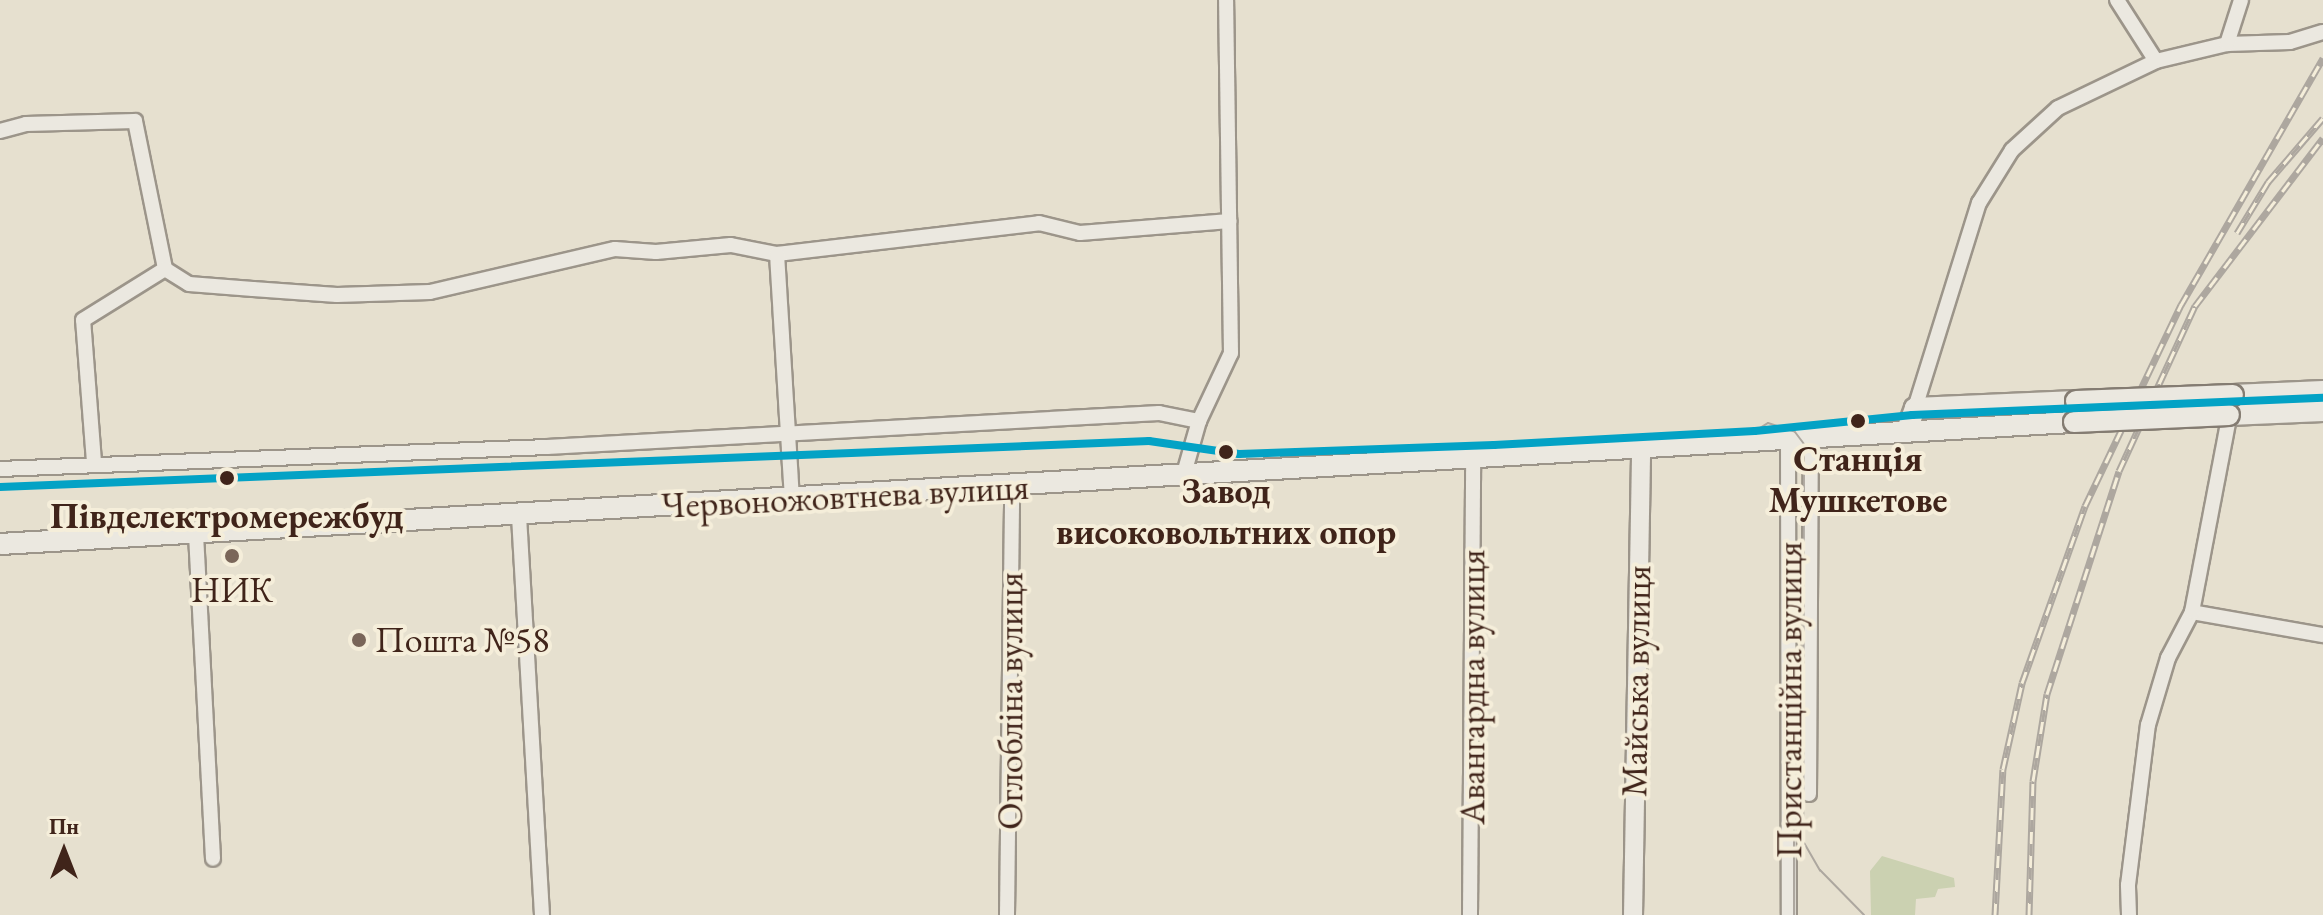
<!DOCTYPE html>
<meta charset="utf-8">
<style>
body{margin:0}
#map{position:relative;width:2323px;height:915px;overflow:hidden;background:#e6e0cf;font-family:"EB Garamond",serif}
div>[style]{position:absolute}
.green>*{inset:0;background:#cbd1b1}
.roads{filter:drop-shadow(2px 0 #9c958a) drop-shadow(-2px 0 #9c958a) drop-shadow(0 2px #9c958a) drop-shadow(0 -2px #9c958a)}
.minor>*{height:14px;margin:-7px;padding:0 7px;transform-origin:7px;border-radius:7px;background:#ebe8e0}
.tertiary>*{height:18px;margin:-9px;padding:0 9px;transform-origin:9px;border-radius:9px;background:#ebe8e0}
.secondary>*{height:20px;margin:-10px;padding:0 10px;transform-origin:10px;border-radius:10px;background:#ebe8e0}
.tram>*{height:2px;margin:-1px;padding:0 1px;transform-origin:1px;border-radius:1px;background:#ada79f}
.rail>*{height:7px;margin-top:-3.5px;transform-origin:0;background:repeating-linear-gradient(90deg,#f5eeda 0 12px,#ada79f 0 24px);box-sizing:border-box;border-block:2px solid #ada79f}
.bridges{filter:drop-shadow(2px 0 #847c72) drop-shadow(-2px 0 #847c72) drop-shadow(0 2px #847c72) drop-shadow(0 -2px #847c72)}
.secondary-bridge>*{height:20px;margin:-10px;padding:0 10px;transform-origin:10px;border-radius:10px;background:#ebe8e0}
.tram-1>*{height:8px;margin:-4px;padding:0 4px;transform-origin:4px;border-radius:4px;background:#03a2c5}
.dots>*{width:22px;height:22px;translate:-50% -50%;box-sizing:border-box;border:4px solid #f5eeda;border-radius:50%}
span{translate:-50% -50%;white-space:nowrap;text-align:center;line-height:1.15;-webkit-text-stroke:8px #f5eeda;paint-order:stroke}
.stop-label{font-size:36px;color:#40241a;font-weight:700}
.street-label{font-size:36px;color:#40241a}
.poi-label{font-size:36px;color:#40241a}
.left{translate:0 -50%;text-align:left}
.north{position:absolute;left:24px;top:811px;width:80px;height:80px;-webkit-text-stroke:6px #f5eeda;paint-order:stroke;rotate:0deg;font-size:22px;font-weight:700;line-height:32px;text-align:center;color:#40241a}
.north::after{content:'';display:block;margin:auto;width:28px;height:36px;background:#40241a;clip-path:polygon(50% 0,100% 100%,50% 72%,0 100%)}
</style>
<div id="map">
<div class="green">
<i style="clip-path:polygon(1882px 856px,1954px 878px,1955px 887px,1938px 889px,1935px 897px,1916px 899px,1915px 915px,1871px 915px,1870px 871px)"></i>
</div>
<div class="roads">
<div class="minor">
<i style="left:2117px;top:0;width:72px;rotate:57.4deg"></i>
<i style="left:2227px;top:44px;width:63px;rotate:-1.8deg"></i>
<i style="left:2290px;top:42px;width:34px;rotate:-17deg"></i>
<i style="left:0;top:131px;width:27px;rotate:-15deg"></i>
<i style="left:26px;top:124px;width:109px;rotate:-1.6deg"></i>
<i style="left:135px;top:121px;width:151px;rotate:78.5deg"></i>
<i style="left:777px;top:254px;width:264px;rotate:-6.7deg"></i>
<i style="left:1039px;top:223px;width:42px;rotate:13.7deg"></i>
<i style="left:1080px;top:233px;width:150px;rotate:-4.6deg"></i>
<i style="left:1915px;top:408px;width:215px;rotate:-72.7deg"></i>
<i style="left:1979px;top:203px;width:62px;rotate:-58.1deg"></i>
<i style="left:2012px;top:150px;width:62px;rotate:-42.4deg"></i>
<i style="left:2058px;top:108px;width:109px;rotate:-25.6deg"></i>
<i style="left:2156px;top:61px;width:73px;rotate:-13.5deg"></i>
<i style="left:2227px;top:44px;width:46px;rotate:-72.3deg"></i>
<i style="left:1788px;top:438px;width:477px;rotate:89.9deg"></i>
<i style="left:94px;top:462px;width:142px;rotate:-94.4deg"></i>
<i style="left:83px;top:320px;width:97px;rotate:-31.9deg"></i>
<i style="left:165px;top:269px;width:28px;rotate:32deg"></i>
<i style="left:189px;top:284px;width:64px;rotate:4.5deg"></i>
<i style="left:253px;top:289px;width:84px;rotate:4.1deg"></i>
<i style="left:337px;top:295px;width:93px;rotate:-1.8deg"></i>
<i style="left:430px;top:292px;width:190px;rotate:-13.1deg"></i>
<i style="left:615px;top:249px;width:41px;rotate:4.2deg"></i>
<i style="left:656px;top:252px;width:75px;rotate:-5.3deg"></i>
<i style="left:731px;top:245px;width:47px;rotate:11.1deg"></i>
<i style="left:777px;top:254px;width:245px;rotate:86.5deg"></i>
<i style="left:0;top:469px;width:547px;rotate:-2.3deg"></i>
<i style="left:547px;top:447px;width:613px;rotate:-3.18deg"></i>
<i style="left:1159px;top:413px;width:41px;rotate:11.3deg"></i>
<i style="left:1183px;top:477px;width:58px;rotate:-74.1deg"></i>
<i style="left:1199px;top:421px;width:75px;rotate:-64.8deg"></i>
<i style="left:1231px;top:353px;width:353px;rotate:-90.8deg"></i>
<i style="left:519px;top:516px;width:400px;rotate:86.7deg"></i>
<i style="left:196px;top:534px;width:325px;rotate:87deg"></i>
<i style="left:2192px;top:612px;width:133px;rotate:10deg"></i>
<i style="left:1809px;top:794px;width:358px;rotate:-89.7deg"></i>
<i style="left:1007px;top:915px;width:429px;rotate:-89.3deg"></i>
<i style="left:1470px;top:915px;width:457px;rotate:-89.6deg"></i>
<i style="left:2129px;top:915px;width:30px;rotate:-92deg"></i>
<i style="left:2128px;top:885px;width:161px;rotate:-82.9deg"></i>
<i style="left:2148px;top:725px;width:70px;rotate:-73.4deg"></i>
<i style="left:2168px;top:658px;width:52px;rotate:-62.4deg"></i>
<i style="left:2192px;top:612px;width:208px;rotate:-79.2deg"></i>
</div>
<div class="tertiary">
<i style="left:1633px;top:915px;width:467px;rotate:-89deg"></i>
</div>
<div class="secondary">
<i style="left:2233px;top:395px;width:90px;rotate:-2.5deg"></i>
<i style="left:2229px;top:415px;width:94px;rotate:-2.4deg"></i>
<i style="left:1907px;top:430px;width:23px;rotate:-70deg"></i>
<i style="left:1915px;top:408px;width:161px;rotate:-2.5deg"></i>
<i style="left:0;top:544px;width:2078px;rotate:-3.37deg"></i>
</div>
</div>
<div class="tram">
<i style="left:1755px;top:431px;width:15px;rotate:-32deg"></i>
<i style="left:1768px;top:423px;width:28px;rotate:18deg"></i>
<i style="left:1795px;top:432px;width:15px;rotate:53deg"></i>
<i style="left:1804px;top:444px;width:397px;rotate:90.1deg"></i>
<i style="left:1803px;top:841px;width:34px;rotate:60deg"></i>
<i style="left:1820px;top:870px;width:63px;rotate:45.6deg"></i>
<i style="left:1794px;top:828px;width:87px;rotate:90deg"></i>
</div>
<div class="rail">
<i style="left:2237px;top:233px;width:60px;rotate:-58.7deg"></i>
<i style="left:2268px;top:182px;width:84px;rotate:-49.3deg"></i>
<i style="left:1995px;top:915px;width:146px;rotate:-86.9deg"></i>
<i style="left:2003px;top:769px;width:88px;rotate:-77.5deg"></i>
<i style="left:2022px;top:683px;width:188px;rotate:-70.4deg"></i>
<i style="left:2085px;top:506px;width:223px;rotate:-64.5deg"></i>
<i style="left:2181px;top:305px;width:285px;rotate:-60.1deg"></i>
<i style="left:2029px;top:915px;width:134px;rotate:-88.3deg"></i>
<i style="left:2033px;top:781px;width:88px;rotate:-80.9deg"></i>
<i style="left:2047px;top:694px;width:234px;rotate:-72.1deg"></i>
<i style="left:2119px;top:471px;width:182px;rotate:-65.3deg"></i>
<i style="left:2195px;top:306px;width:211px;rotate:-52.7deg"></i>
</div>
<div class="bridges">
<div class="secondary-bridge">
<i style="left:2076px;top:401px;width:157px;rotate:-2.2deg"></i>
<i style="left:2074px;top:422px;width:155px;rotate:-2.6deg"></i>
</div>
</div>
<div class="tram-1">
<i style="left:0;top:487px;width:1150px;rotate:-2.29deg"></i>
<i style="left:1149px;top:441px;width:91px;rotate:8.2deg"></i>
<i style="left:1239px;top:454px;width:255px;rotate:-2deg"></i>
<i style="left:1494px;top:445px;width:261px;rotate:-3.1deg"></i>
<i style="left:1755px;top:431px;width:158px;rotate:-5.8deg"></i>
<i style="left:1912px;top:415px;width:411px;rotate:-2.4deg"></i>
</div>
<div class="dots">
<i style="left:1858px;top:421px;background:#40241a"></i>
<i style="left:1226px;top:452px;background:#40241a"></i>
<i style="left:227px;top:478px;background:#40241a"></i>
<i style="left:232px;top:556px;background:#7a6659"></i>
<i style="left:359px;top:640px;background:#7a6659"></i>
</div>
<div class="stop-label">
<span style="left:1858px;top:479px">Станція<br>Мушкетове</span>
<span style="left:1226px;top:511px">Завод<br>високовольтних опор</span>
<span style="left:227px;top:516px">Півделектромережбуд</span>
</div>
<div class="street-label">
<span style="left:845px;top:496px;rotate:-3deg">Червоножовтнева вулиця</span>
<span style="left:1636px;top:681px;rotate:-89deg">Майська вулиця</span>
<span style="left:1472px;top:687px;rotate:-90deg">Авангардна вулиця</span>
<span style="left:1789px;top:700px;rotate:-90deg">Пристанційна вулиця</span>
<span style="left:1010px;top:701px;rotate:-90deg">Оглобліна вулиця</span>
</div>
<div class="poi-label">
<span style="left:232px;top:590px">НИК</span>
<span class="left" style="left:375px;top:640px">Пошта №58</span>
</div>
<div class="north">Пн</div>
</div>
